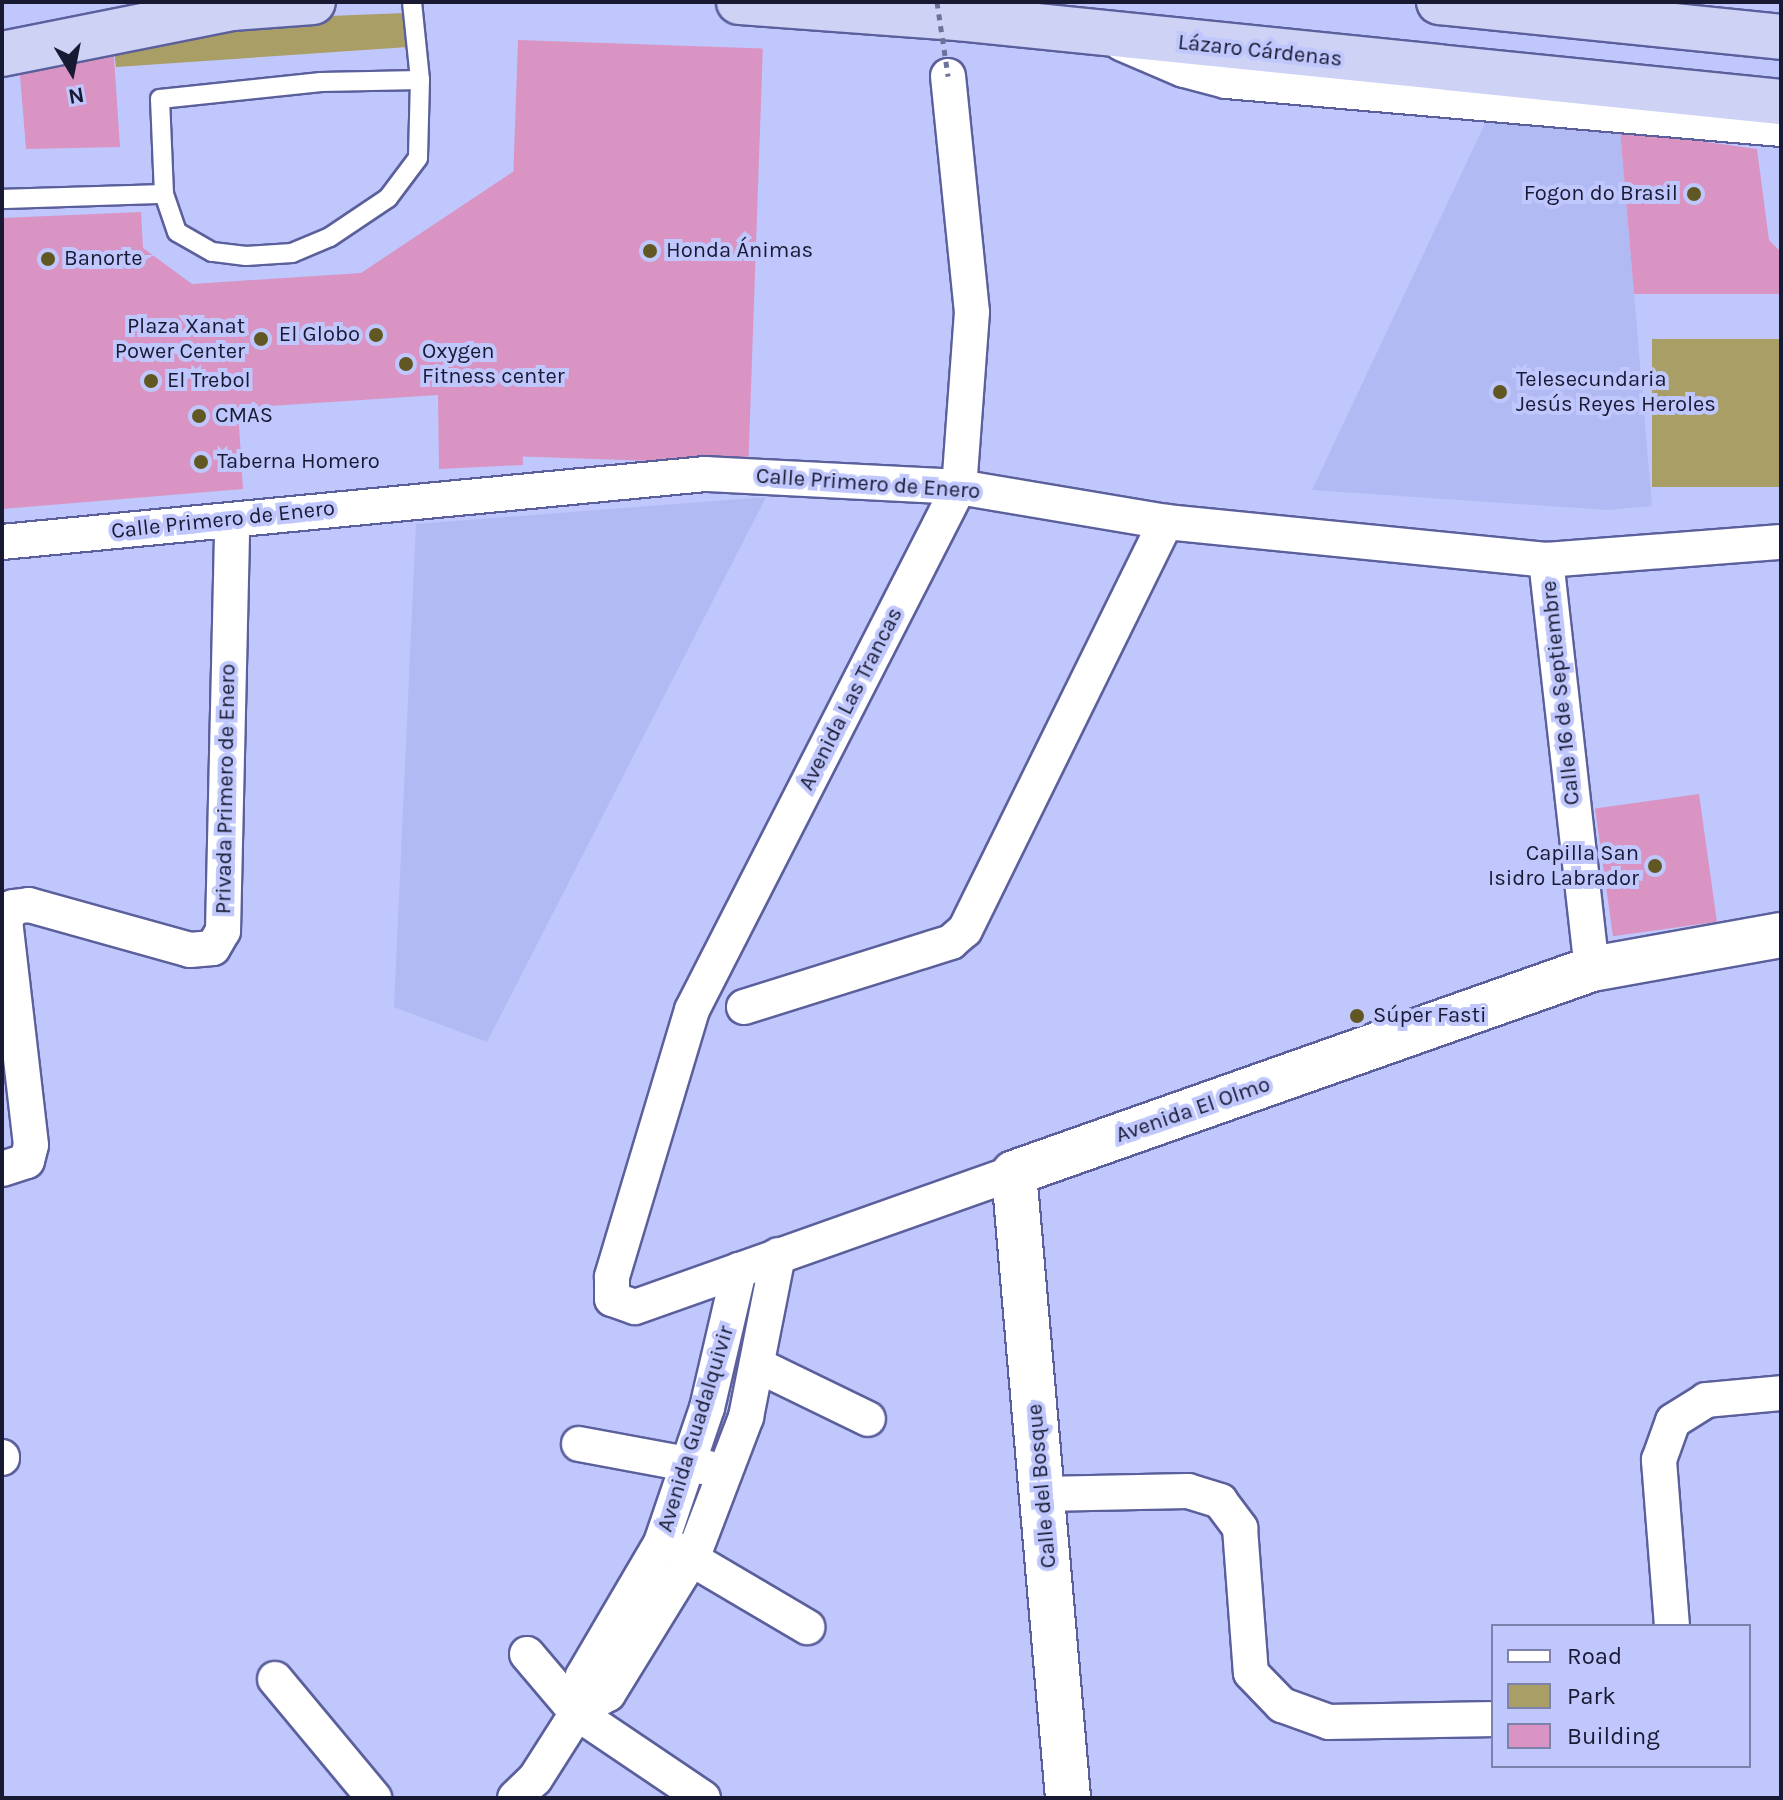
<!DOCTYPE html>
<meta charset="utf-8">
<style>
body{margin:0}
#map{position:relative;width:1783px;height:1800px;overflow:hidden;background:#bfc7fc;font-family:Karla,sans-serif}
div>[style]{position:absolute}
.built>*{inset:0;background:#b2baf3}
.green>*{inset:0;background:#a99e65;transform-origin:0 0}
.building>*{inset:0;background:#d994c4;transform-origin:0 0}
.roads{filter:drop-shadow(2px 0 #5b609c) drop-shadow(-2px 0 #5b609c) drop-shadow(0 2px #5b609c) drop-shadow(0 -2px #5b609c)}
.service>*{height:18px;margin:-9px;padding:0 9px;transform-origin:9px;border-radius:9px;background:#fff}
.minor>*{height:34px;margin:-17px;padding:0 17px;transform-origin:17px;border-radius:17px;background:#fff}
.tertiary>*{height:44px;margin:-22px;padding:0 22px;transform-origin:22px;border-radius:22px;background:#fff}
.trunk>*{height:44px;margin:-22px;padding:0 22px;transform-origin:22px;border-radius:22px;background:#ced3f6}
.path-bridge>*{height:5px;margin-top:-2.5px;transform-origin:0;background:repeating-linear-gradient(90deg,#6d7299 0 6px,transparent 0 12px)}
.dots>*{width:22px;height:22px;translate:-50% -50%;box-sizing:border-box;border:4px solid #bfc7fc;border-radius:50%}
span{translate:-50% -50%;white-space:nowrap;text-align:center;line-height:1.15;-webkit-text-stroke:8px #bfc7fc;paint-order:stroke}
.street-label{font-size:22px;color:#181a33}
.poi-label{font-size:22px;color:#181a33}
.right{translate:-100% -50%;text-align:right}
.left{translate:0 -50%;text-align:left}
.frame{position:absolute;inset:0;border:4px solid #181a33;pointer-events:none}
.legend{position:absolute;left:1491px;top:1624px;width:260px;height:144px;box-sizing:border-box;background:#bfc7fc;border:2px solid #7c82ac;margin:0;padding:10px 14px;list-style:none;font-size:24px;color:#181a33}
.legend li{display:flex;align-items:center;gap:16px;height:40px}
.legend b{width:40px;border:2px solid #7c82ac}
.north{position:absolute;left:32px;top:32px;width:80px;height:80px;-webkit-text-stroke:6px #bfc7fc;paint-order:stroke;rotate:170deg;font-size:22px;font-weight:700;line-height:32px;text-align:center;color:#181a33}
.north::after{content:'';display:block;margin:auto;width:28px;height:36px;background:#181a33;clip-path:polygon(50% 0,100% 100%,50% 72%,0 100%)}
</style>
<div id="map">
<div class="built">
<i style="clip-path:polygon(1490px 113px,1620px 130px,1652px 506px,1608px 510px,1312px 490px)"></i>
<i style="clip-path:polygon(766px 497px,487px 1042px,394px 1007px,416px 524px)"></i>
</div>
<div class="green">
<i style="clip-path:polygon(405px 13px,408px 47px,116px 67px,113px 42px,231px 20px)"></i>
<i style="left:1781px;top:339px;width:148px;height:129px;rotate:90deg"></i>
</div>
<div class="building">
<i style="left:518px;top:40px;width:245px;height:416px;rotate:2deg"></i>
<i style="clip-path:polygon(113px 42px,120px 147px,26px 149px,19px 63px)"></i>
<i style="clip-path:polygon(1620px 130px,1757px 149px,1769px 240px,1781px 252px,1781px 294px,1634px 294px)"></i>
<i style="clip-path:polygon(517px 169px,523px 465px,439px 469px,438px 395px,238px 408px,243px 489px,2px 509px,2px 218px,141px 212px,143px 248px,192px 284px,361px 273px)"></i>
<i style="left:1699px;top:794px;width:129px;height:105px;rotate:82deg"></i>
</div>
<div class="roads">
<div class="service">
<i style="left:412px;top:2px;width:78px;rotate:84.1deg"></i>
<i style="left:420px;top:80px;width:78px;rotate:91.5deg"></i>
<i style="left:418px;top:158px;width:50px;rotate:126.9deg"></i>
<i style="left:388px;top:198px;width:70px;rotate:146.1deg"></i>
<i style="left:330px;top:237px;width:41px;rotate:157.2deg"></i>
<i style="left:292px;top:253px;width:46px;rotate:176.3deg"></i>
<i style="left:246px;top:256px;width:34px;rotate:-173deg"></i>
<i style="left:212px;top:252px;width:40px;rotate:-150.3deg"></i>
<i style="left:177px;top:232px;width:40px;rotate:-108.9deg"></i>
<i style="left:164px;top:194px;width:95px;rotate:-92.4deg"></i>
<i style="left:160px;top:99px;width:162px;rotate:-6deg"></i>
<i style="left:321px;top:82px;width:99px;rotate:-1.2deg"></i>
<i style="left:2px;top:199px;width:162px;rotate:-1.8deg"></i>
</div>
<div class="minor">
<i style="left:948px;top:76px;width:237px;rotate:84.2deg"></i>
<i style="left:972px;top:312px;width:175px;rotate:94.2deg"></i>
<i style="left:959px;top:487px;width:587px;rotate:117.05deg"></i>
<i style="left:692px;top:1010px;width:279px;rotate:106.7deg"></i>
<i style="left:612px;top:1277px;width:22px;rotate:90deg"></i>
<i style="left:612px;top:1299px;width:24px;rotate:19deg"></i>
<i style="left:635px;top:1307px;width:402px;rotate:-19.5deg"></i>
<i style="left:2px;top:542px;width:707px;rotate:-5.52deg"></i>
<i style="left:706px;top:474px;width:253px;rotate:2.9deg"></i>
<i style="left:959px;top:487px;width:210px;rotate:9.6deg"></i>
<i style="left:1166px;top:522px;width:382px;rotate:5.7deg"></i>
<i style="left:1546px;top:560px;width:236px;rotate:-4.4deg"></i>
<i style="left:1546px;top:560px;width:412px;rotate:83.6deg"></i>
<i style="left:744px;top:1007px;width:217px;rotate:-17.4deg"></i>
<i style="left:951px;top:942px;width:18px;rotate:-41deg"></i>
<i style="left:965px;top:930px;width:455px;rotate:-63.8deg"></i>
<i style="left:2px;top:1169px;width:26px;rotate:-18deg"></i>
<i style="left:27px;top:1161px;width:16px;rotate:-76deg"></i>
<i style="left:31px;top:1145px;width:226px;rotate:-96.6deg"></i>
<i style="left:5px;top:921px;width:16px;rotate:-60deg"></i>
<i style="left:13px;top:907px;width:16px;rotate:-7deg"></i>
<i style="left:29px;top:905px;width:167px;rotate:15.6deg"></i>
<i style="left:190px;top:950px;width:23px;rotate:-5deg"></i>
<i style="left:213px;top:948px;width:20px;rotate:-60deg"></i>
<i style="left:223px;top:931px;width:410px;rotate:-88.7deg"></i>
<i style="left:759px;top:1366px;width:121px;rotate:25.9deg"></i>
<i style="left:579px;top:1444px;width:131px;rotate:10.5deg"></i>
<i style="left:2px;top:1457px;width:1px;rotate:90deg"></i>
<i style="left:1042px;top:1494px;width:146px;rotate:-1.2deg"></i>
<i style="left:1188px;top:1491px;width:34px;rotate:17deg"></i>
<i style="left:1220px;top:1501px;width:34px;rotate:53deg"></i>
<i style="left:1240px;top:1528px;width:145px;rotate:85.7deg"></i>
<i style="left:1251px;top:1673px;width:45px;rotate:45.9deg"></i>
<i style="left:1282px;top:1705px;width:50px;rotate:19.9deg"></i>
<i style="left:1329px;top:1722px;width:164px;rotate:-1deg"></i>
<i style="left:673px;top:1548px;width:156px;rotate:30.5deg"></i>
<i style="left:1672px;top:1626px;width:167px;rotate:-94.5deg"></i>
<i style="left:1659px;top:1460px;width:41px;rotate:-70.3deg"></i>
<i style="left:1673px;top:1421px;width:39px;rotate:-32deg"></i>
<i style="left:1706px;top:1400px;width:75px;rotate:-5.3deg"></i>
<i style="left:527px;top:1654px;width:77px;rotate:49.7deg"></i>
<i style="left:577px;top:1713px;width:152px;rotate:34deg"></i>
<i style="left:275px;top:1679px;width:155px;rotate:50.2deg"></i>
<i style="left:578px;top:1710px;width:34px;rotate:-28deg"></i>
<i style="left:608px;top:1694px;width:162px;rotate:-58.4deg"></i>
<i style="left:693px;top:1556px;width:149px;rotate:-69.1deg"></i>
<i style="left:746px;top:1417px;width:165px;rotate:-78.8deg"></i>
<i style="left:515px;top:1798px;width:28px;rotate:-44deg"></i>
<i style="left:535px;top:1779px;width:78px;rotate:-57.5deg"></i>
<i style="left:577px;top:1713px;width:37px;rotate:-81deg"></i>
<i style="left:583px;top:1676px;width:154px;rotate:-59.6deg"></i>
<i style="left:661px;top:1543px;width:143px;rotate:-71.2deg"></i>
<i style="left:707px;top:1408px;width:142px;rotate:-76.9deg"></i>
</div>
<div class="tertiary">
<i style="left:1124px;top:39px;width:66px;rotate:23.1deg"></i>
<i style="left:1185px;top:65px;width:43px;rotate:14.7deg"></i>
<i style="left:1227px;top:76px;width:556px;rotate:4.95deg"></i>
<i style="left:1068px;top:1798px;width:627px;rotate:-94.94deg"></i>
<i style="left:1014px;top:1173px;width:613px;rotate:-19.44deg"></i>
<i style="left:1592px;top:969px;width:192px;rotate:-10.2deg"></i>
</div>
<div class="trunk">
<i style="left:739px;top:2px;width:220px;rotate:4.2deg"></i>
<i style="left:958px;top:18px;width:827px;rotate:5.83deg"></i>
<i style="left:1439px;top:2px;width:344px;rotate:5.8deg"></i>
<i style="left:2px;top:54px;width:235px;rotate:-11.3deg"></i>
<i style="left:232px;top:8px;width:81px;rotate:-4.2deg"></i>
</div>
</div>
<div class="path-bridge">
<i style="left:937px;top:2px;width:75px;rotate:81.5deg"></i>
</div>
<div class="dots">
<i style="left:1694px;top:194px;background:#615723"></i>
<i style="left:650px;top:251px;background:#615723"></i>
<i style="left:48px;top:259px;background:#615723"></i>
<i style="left:376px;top:335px;background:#615723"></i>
<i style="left:261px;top:339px;background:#615723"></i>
<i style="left:406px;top:364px;background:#615723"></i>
<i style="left:151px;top:381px;background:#615723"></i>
<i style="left:1500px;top:392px;background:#615723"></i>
<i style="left:199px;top:416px;background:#615723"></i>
<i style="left:201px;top:462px;background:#615723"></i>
<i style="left:1655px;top:866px;background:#615723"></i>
<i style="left:1357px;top:1016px;background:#615723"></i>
</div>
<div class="street-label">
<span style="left:1260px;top:51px;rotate:6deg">Lázaro Cárdenas</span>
<span style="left:868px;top:484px;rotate:4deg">Calle Primero de Enero</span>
<span style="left:223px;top:520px;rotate:-6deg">Calle Primero de Enero</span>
<span style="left:1561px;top:693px;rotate:-96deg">Calle 16 de Septiembre</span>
<span style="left:851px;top:699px;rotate:-63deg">Avenida Las Trancas</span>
<span style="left:226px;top:789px;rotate:-89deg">Privada Primero de Enero</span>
<span style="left:1193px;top:1110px;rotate:-19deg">Avenida El Olmo</span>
<span style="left:696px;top:1429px;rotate:-73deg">Avenida Guadalquivir</span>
<span style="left:1042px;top:1486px;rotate:-95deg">Calle del Bosque</span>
</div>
<div class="poi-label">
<span class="right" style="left:1678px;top:194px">Fogon do Brasil</span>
<span class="left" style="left:666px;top:251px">Honda Ánimas</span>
<span class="left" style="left:64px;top:259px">Banorte</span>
<span class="right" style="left:245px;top:339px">Plaza Xanat<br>Power Center</span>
<span class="right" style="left:360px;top:335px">El Globo</span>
<span class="left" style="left:422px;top:364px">Oxygen<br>Fitness center</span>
<span class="left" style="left:1516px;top:392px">Telesecundaria<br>Jesús Reyes Heroles</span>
<span class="left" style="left:167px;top:381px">El Trebol</span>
<span class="left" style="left:215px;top:416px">CMAS</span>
<span class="left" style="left:217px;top:462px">Taberna Homero</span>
<span class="right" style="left:1639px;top:866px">Capilla San<br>Isidro Labrador</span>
<span class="left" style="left:1373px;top:1016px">Súper Fasti</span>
</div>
<div class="frame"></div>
<ul class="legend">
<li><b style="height:10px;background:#fff"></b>Road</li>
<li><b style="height:22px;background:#a99e65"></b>Park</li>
<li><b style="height:22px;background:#d994c4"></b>Building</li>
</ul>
<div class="north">N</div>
</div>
